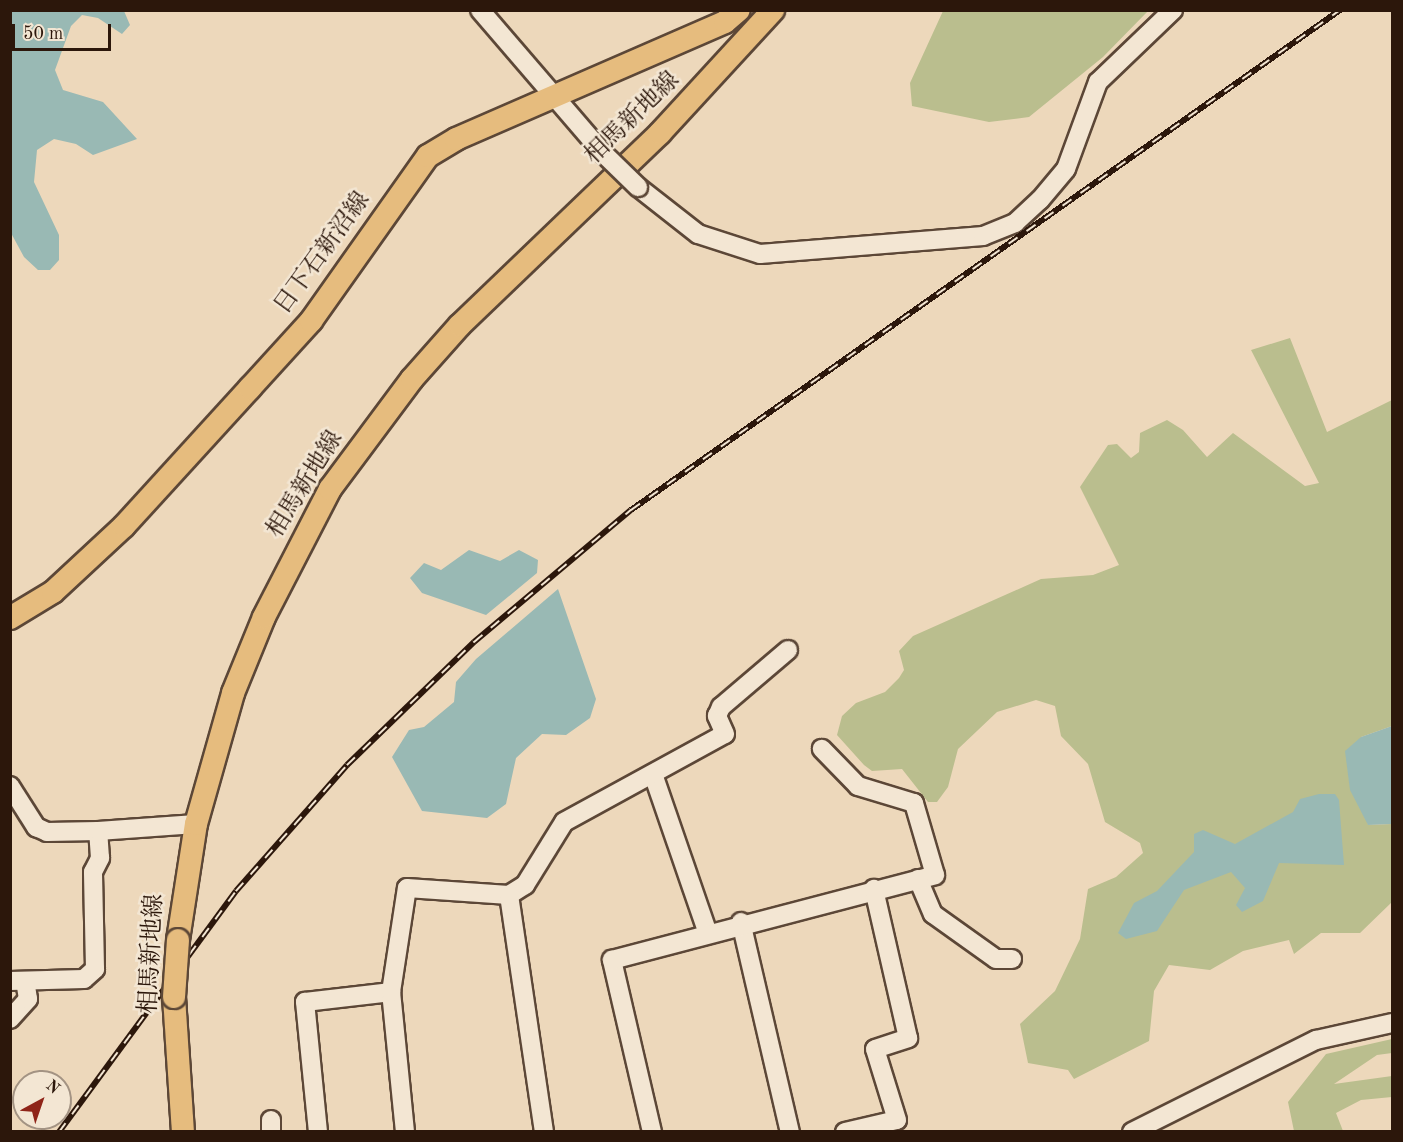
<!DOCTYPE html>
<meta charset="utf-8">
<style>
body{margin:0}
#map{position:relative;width:1403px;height:1142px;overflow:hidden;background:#edd8bb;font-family:"Old Standard TT","Noto Serif JP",serif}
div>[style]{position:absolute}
.green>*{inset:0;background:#babe8e}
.water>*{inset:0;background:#99b9b4}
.roads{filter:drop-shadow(2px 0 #5c4737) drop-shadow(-2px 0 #5c4737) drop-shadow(0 2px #5c4737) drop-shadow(0 -2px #5c4737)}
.minor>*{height:18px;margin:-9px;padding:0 9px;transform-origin:9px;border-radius:9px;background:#f3e6d3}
.major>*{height:22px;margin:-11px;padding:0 11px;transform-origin:11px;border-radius:11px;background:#e6bc7e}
.rail>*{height:6px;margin-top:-3px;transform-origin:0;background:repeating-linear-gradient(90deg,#f3e6d3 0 11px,#2c170b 0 22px);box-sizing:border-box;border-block:2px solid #2c170b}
.bridges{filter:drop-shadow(2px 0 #5c4737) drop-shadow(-2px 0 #5c4737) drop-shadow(0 2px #5c4737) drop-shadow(0 -2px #5c4737)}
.minor-bridge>*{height:18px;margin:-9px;padding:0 9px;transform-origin:9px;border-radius:9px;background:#f3e6d3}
.major-bridge>*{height:22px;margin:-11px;padding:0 11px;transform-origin:11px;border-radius:11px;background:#e6bc7e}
span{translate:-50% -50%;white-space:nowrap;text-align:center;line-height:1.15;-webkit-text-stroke:5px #f3e6d3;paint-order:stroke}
.street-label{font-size:24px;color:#2c170b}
.frame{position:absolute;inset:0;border:12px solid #2c170b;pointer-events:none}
.north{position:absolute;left:12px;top:1070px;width:60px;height:60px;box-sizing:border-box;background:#f3e6d3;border:2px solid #a39383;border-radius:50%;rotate:40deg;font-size:16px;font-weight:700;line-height:24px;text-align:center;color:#2c170b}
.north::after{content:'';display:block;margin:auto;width:21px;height:27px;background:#8f2418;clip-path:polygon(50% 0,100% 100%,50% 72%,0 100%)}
.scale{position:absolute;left:12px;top:24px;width:99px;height:27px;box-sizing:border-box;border:3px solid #2c170b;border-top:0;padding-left:8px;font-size:18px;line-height:21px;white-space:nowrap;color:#2c170b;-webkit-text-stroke:4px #f3e6d3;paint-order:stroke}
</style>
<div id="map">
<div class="green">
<i style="clip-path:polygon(943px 11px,943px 10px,1148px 11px,1103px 57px,1029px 117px,989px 122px,912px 106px,910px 83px)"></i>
<i style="clip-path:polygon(1290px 338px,1327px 432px,1392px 400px,1392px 726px,1361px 737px,1368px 825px,1392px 824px,1392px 902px,1360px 933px,1321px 933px,1294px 954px,1289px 940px,1243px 951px,1210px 970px,1169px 965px,1154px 991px,1149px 1041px,1074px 1079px,1068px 1070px,1028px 1063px,1020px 1024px,1055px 991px,1080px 939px,1088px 889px,1116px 877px,1143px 853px,1140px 843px,1105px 822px,1088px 764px,1061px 736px,1055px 706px,1036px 700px,997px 712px,958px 749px,948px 787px,937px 802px,928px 802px,902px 769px,872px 771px,864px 765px,837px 735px,842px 716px,856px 703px,885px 692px,899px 678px,904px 670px,899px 651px,913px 636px,1041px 579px,1093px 575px,1119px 565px,1080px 487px,1108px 445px,1117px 444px,1131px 458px,1139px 452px,1140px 433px,1167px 420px,1183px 430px,1207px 457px,1233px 433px,1305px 486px,1319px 483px,1251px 350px)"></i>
<i style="clip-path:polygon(1392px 1039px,1392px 1053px,1377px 1055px,1334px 1084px,1392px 1076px,1392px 1097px,1361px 1100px,1336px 1113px,1343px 1131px,1294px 1131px,1288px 1102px,1326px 1054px)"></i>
</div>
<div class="water">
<i style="clip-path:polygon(10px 11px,124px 11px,130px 25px,122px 34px,98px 18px,82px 15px,71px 26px,55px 70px,63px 90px,103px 102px,137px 139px,93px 155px,76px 144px,54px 139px,37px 150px,34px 182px,59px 235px,59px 260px,50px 270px,38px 270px,24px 257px,11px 233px)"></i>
<i style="clip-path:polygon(469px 550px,500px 561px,519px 550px,538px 560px,537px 573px,486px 615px,422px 593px,410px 578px,424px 563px,441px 570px)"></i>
<i style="clip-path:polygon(558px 589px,596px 699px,590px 718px,566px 735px,542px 734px,516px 758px,506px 804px,487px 818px,422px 811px,392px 757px,409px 730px,424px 727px,454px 702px,456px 682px,476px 659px)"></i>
<i style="clip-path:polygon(1392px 726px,1392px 824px,1368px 825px,1350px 790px,1345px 751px,1361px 737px)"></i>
<i style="clip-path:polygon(1319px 794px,1335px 794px,1339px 800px,1344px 865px,1279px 863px,1263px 901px,1242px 912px,1236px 905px,1245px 888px,1231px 872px,1184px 890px,1157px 931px,1126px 939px,1118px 933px,1134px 903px,1157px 891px,1194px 852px,1194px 834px,1203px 830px,1235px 844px,1293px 812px,1300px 799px)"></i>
</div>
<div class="roads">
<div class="minor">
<i style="left:480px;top:10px;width:189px;rotate:49.3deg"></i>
<i style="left:638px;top:187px;width:76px;rotate:38.1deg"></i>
<i style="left:698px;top:234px;width:65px;rotate:17.9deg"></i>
<i style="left:760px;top:254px;width:224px;rotate:-4.6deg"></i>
<i style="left:983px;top:236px;width:35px;rotate:-22deg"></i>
<i style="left:1015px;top:223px;width:34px;rotate:-43deg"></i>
<i style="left:1040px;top:200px;width:40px;rotate:-50deg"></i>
<i style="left:1066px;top:169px;width:93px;rotate:-69.8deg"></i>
<i style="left:1098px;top:82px;width:104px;rotate:-43.8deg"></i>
<i style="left:653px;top:774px;width:169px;rotate:71deg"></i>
<i style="left:10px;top:786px;width:49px;rotate:57.6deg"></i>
<i style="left:36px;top:827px;width:12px;rotate:24deg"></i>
<i style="left:47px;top:832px;width:51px;rotate:-1.1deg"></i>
<i style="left:918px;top:879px;width:38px;rotate:67deg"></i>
<i style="left:933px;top:914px;width:77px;rotate:35.5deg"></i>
<i style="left:996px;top:959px;width:16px"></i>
<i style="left:509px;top:895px;width:240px;rotate:81.6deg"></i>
<i style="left:741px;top:922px;width:216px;rotate:76.9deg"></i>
<i style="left:10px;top:981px;width:74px;rotate:-1.5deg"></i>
<i style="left:84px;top:979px;width:15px;rotate:-42deg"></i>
<i style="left:95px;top:969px;width:97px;rotate:-91.2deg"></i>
<i style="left:93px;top:872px;width:16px;rotate:-63deg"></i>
<i style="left:100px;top:858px;width:27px;rotate:-94deg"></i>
<i style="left:98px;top:831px;width:98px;rotate:-4.1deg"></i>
<i style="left:10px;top:1019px;width:27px;rotate:-48deg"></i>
<i style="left:28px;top:999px;width:18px;rotate:-99deg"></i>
<i style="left:271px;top:1120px;width:12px;rotate:90deg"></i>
<i style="left:318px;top:1132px;width:131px;rotate:-95.7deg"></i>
<i style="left:305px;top:1002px;width:87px;rotate:-6.6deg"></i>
<i style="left:405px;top:1132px;width:141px;rotate:-95.7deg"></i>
<i style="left:391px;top:992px;width:105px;rotate:-81.3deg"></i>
<i style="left:407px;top:888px;width:102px;rotate:3.9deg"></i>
<i style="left:509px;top:895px;width:19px;rotate:-32deg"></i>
<i style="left:525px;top:885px;width:74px;rotate:-58.2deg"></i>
<i style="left:564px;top:822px;width:183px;rotate:-28.7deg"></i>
<i style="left:725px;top:734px;width:20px;rotate:-114deg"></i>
<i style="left:717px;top:716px;width:10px;rotate:-66deg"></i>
<i style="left:721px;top:707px;width:88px;rotate:-40.4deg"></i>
<i style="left:652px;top:1132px;width:177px;rotate:-103.1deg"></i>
<i style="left:612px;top:960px;width:334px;rotate:-14.7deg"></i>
<i style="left:935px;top:875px;width:75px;rotate:-106.3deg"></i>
<i style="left:914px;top:803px;width:59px;rotate:-163.1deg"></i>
<i style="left:858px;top:786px;width:52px;rotate:-134.2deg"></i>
<i style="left:845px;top:1132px;width:53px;rotate:-13deg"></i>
<i style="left:897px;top:1120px;width:74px;rotate:-107.2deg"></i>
<i style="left:875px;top:1049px;width:35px;rotate:-18deg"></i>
<i style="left:908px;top:1038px;width:153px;rotate:-102.9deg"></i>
<i style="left:1132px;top:1132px;width:206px;rotate:-26.6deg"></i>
<i style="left:1316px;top:1040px;width:78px;rotate:-12.6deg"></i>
</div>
<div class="major">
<i style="left:10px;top:618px;width:50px;rotate:-31.2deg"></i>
<i style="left:53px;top:592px;width:97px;rotate:-42.9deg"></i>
<i style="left:124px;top:526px;width:187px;rotate:-47.6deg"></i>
<i style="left:250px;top:388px;width:91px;rotate:-47.7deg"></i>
<i style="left:311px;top:321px;width:202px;rotate:-54.7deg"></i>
<i style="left:428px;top:156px;width:33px;rotate:-31deg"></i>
<i style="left:456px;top:139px;width:293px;rotate:-23.5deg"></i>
<i style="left:725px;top:22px;width:18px;rotate:-41deg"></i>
<i style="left:178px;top:940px;width:117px;rotate:-81.2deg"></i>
<i style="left:196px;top:824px;width:136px;rotate:-74.2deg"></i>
<i style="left:233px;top:693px;width:82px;rotate:-67.8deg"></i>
<i style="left:264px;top:617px;width:144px;rotate:-62.7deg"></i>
<i style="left:330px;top:489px;width:137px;rotate:-53.3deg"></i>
<i style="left:412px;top:379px;width:72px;rotate:-48.4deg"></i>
<i style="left:460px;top:325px;width:277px;rotate:-43.8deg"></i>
<i style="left:660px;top:133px;width:167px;rotate:-47.4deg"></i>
<i style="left:174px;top:997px;width:135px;rotate:86.2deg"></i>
</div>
</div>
<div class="rail">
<i style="left:59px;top:1132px;width:299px;rotate:-53.7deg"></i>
<i style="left:236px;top:891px;width:168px;rotate:-48.6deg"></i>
<i style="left:347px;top:765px;width:177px;rotate:-44.1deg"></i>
<i style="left:474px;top:642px;width:205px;rotate:-40.1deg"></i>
<i style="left:631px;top:510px;width:868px;rotate:-35.19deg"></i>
</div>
<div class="bridges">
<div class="minor-bridge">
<i style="left:603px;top:153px;width:49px;rotate:44.2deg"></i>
</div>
<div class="major-bridge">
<i style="left:174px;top:997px;width:57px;rotate:-86deg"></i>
</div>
</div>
<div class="street-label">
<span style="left:633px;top:119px;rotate:-44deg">相馬新地線</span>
<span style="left:323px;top:254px;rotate:-54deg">日下石新沼線</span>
<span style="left:306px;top:485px;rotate:-58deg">相馬新地線</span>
<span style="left:153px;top:954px;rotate:-87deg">相馬新地線</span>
</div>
<div class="frame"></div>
<div class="north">N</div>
<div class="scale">50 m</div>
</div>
